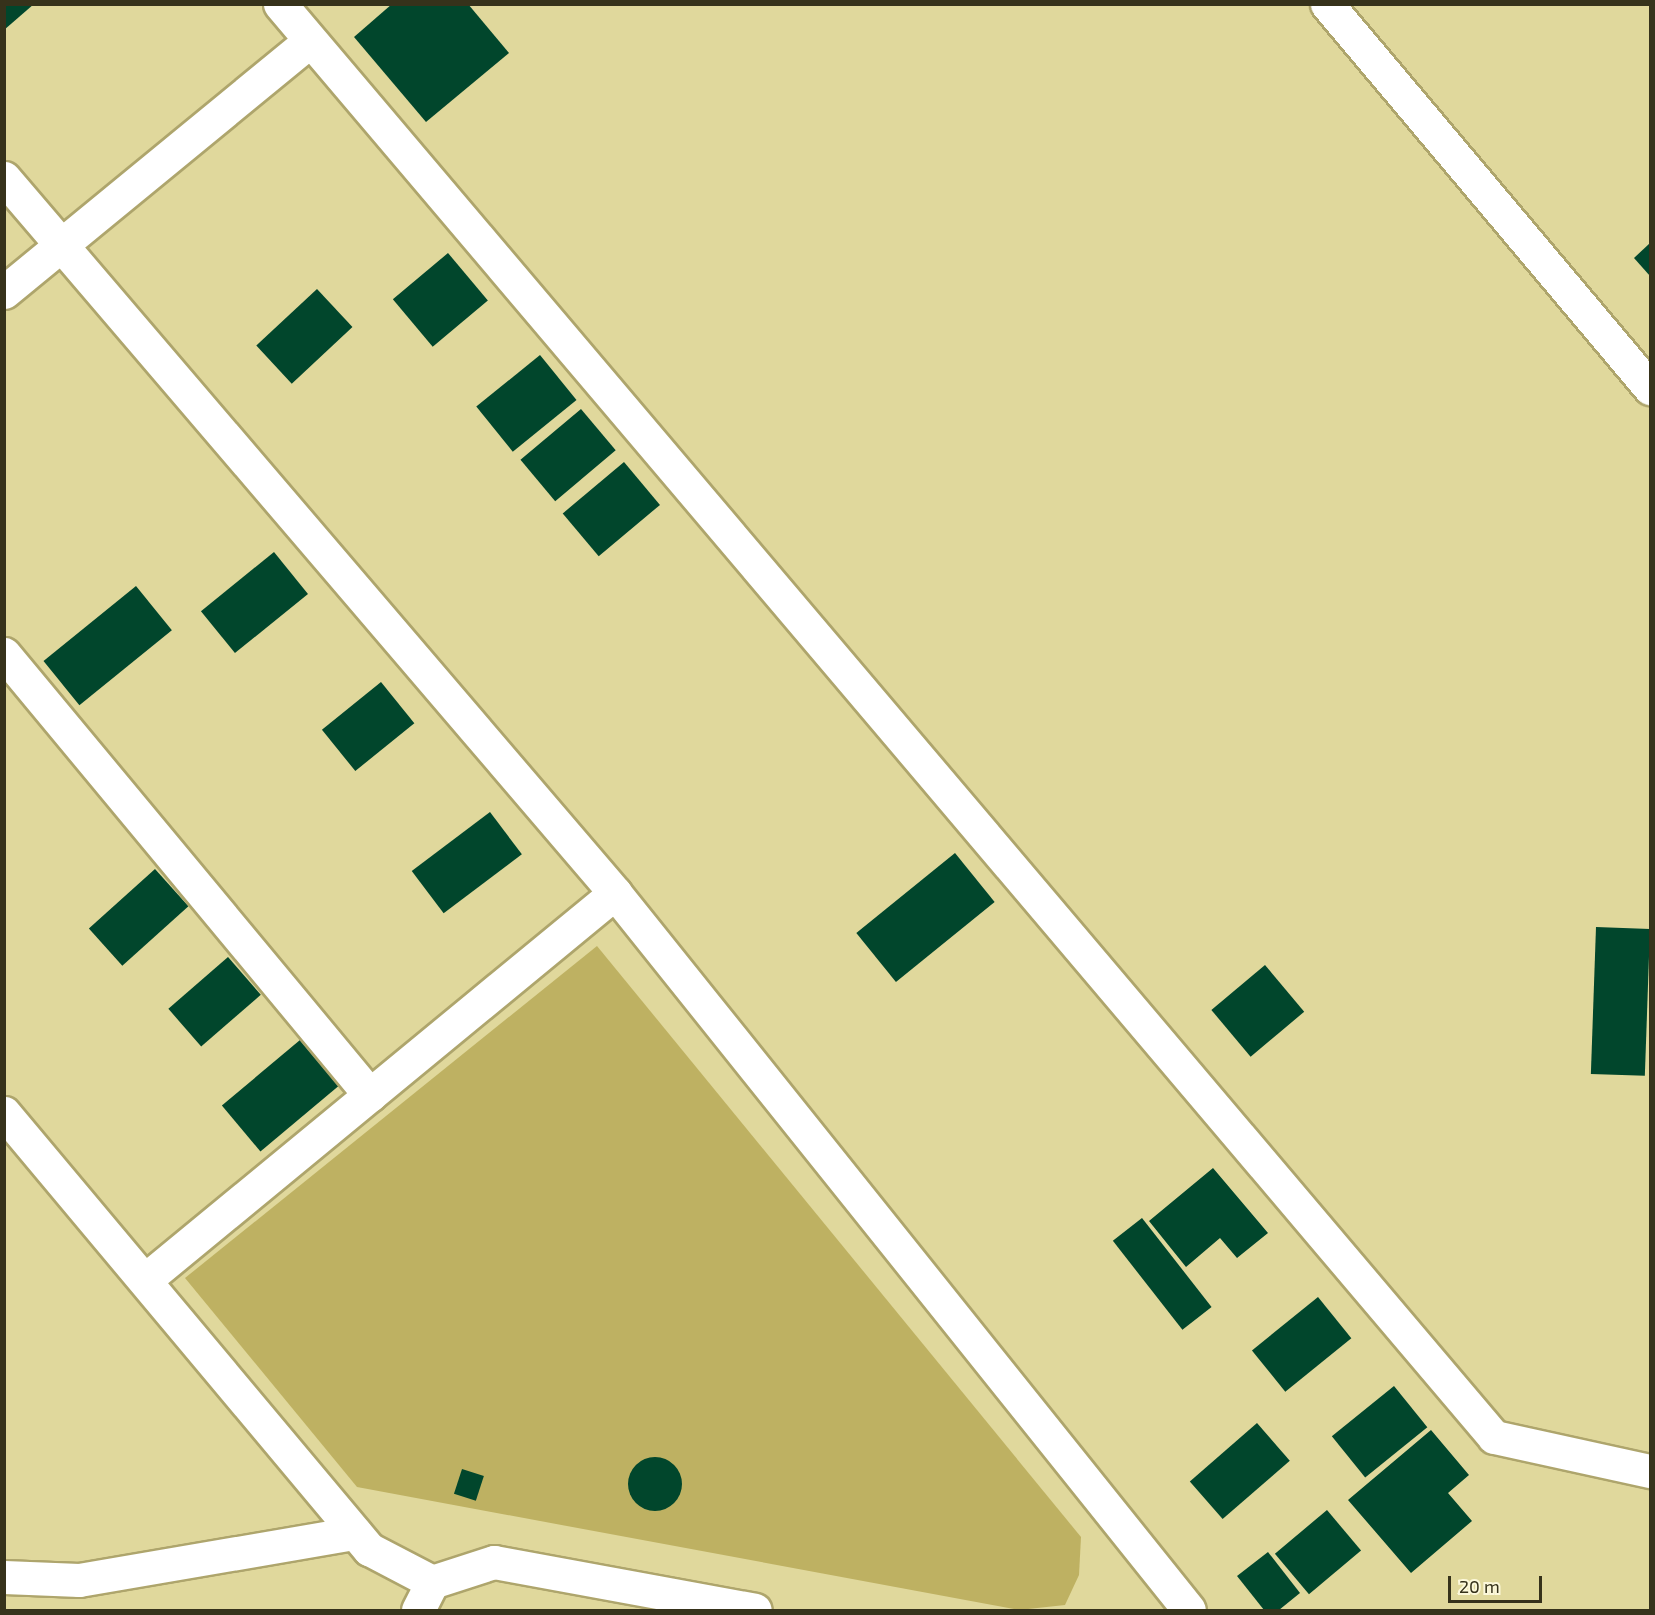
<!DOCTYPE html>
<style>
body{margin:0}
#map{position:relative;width:1655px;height:1615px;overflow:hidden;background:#e0d89c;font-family:"Exo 2",sans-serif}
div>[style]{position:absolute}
.green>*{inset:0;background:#beb162}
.building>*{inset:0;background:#01462c;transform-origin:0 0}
.round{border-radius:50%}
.roads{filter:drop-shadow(2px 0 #aea56c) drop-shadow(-2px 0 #aea56c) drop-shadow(0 2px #aea56c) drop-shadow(0 -2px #aea56c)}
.minor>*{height:33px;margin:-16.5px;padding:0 16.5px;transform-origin:16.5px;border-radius:16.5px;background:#fff}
span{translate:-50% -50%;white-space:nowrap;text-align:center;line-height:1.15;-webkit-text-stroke:6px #fcf8da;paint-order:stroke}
.frame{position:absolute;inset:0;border:6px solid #36321b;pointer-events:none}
.scale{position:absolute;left:1448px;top:1576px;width:94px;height:27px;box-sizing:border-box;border:3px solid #36321b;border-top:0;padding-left:8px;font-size:18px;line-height:21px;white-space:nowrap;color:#36321b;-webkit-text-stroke:4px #fcf8da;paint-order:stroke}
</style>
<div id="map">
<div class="green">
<i style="clip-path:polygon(597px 946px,1081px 1537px,1079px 1575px,1065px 1605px,1019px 1610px,357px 1487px,185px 1278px)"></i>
</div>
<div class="building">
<i style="clip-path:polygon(4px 4px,34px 4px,4px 30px)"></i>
<i style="clip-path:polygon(392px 4px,468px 4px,509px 53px,426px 122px,354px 37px)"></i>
<i style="clip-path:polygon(1650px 243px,1650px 276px,1634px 258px)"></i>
<i style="left:448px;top:253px;width:62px;height:72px;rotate:50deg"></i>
<i style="left:317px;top:289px;width:52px;height:83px;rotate:47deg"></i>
<i style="left:540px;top:355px;width:58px;height:82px;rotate:51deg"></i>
<i style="left:581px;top:409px;width:54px;height:79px;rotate:50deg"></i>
<i style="left:624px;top:462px;width:56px;height:80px;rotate:50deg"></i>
<i style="left:274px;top:552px;width:54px;height:94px;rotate:51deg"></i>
<i style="left:136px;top:586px;width:57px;height:119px;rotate:51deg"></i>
<i style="left:381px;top:682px;width:53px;height:76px;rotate:51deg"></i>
<i style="left:490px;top:812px;width:53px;height:98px;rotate:53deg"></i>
<i style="left:955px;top:853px;width:63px;height:127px;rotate:51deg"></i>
<i style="left:155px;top:869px;width:50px;height:89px;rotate:48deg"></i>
<i style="left:1596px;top:927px;width:54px;height:147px;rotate:2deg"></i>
<i style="left:228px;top:957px;width:50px;height:79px;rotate:49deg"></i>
<i style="left:1265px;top:965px;width:61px;height:70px;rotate:50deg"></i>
<i style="left:300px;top:1040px;width:60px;height:102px;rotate:50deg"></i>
<i style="clip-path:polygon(1213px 1168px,1268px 1233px,1237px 1258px,1220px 1238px,1186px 1267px,1149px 1221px)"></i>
<i style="left:1142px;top:1218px;width:113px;height:37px;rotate:52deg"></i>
<i style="left:1318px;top:1297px;width:53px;height:85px;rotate:51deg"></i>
<i style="left:1394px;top:1386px;width:53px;height:80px;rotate:51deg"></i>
<i style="left:1257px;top:1423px;width:50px;height:89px;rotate:49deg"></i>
<i style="clip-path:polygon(1431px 1430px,1469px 1475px,1448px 1493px,1472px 1521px,1411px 1573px,1348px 1500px)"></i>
<i class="round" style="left:628px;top:1457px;width:54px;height:54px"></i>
<i style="left:462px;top:1469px;width:23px;height:26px;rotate:18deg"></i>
<i style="left:1327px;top:1510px;width:53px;height:68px;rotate:50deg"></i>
<i style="clip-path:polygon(1268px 1552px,1300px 1593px,1279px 1610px,1264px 1610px,1237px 1576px)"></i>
</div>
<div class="roads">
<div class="minor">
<i style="left:280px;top:4px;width:1878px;rotate:49.73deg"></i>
<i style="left:1494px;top:1437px;width:160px;rotate:12.3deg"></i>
<i style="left:1327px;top:4px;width:502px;rotate:49.93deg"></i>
<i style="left:4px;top:178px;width:941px;rotate:49.48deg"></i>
<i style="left:615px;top:893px;width:918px;rotate:51.32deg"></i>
<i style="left:4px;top:292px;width:396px;rotate:-39.4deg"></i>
<i style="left:4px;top:654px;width:573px;rotate:50.31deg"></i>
<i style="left:4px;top:1113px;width:569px;rotate:50.07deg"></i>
<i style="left:369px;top:1549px;width:71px;rotate:27.6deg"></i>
<i style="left:145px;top:1280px;width:609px;rotate:-39.47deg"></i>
<i style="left:4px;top:1577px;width:75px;rotate:2.3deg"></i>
<i style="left:79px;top:1580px;width:280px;rotate:-9.7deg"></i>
<i style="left:418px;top:1610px;width:31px;rotate:-63deg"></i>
<i style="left:432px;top:1582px;width:65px;rotate:-17.9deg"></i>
<i style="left:494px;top:1562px;width:265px;rotate:10.4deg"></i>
</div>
</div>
<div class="frame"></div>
<div class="scale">20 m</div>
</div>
